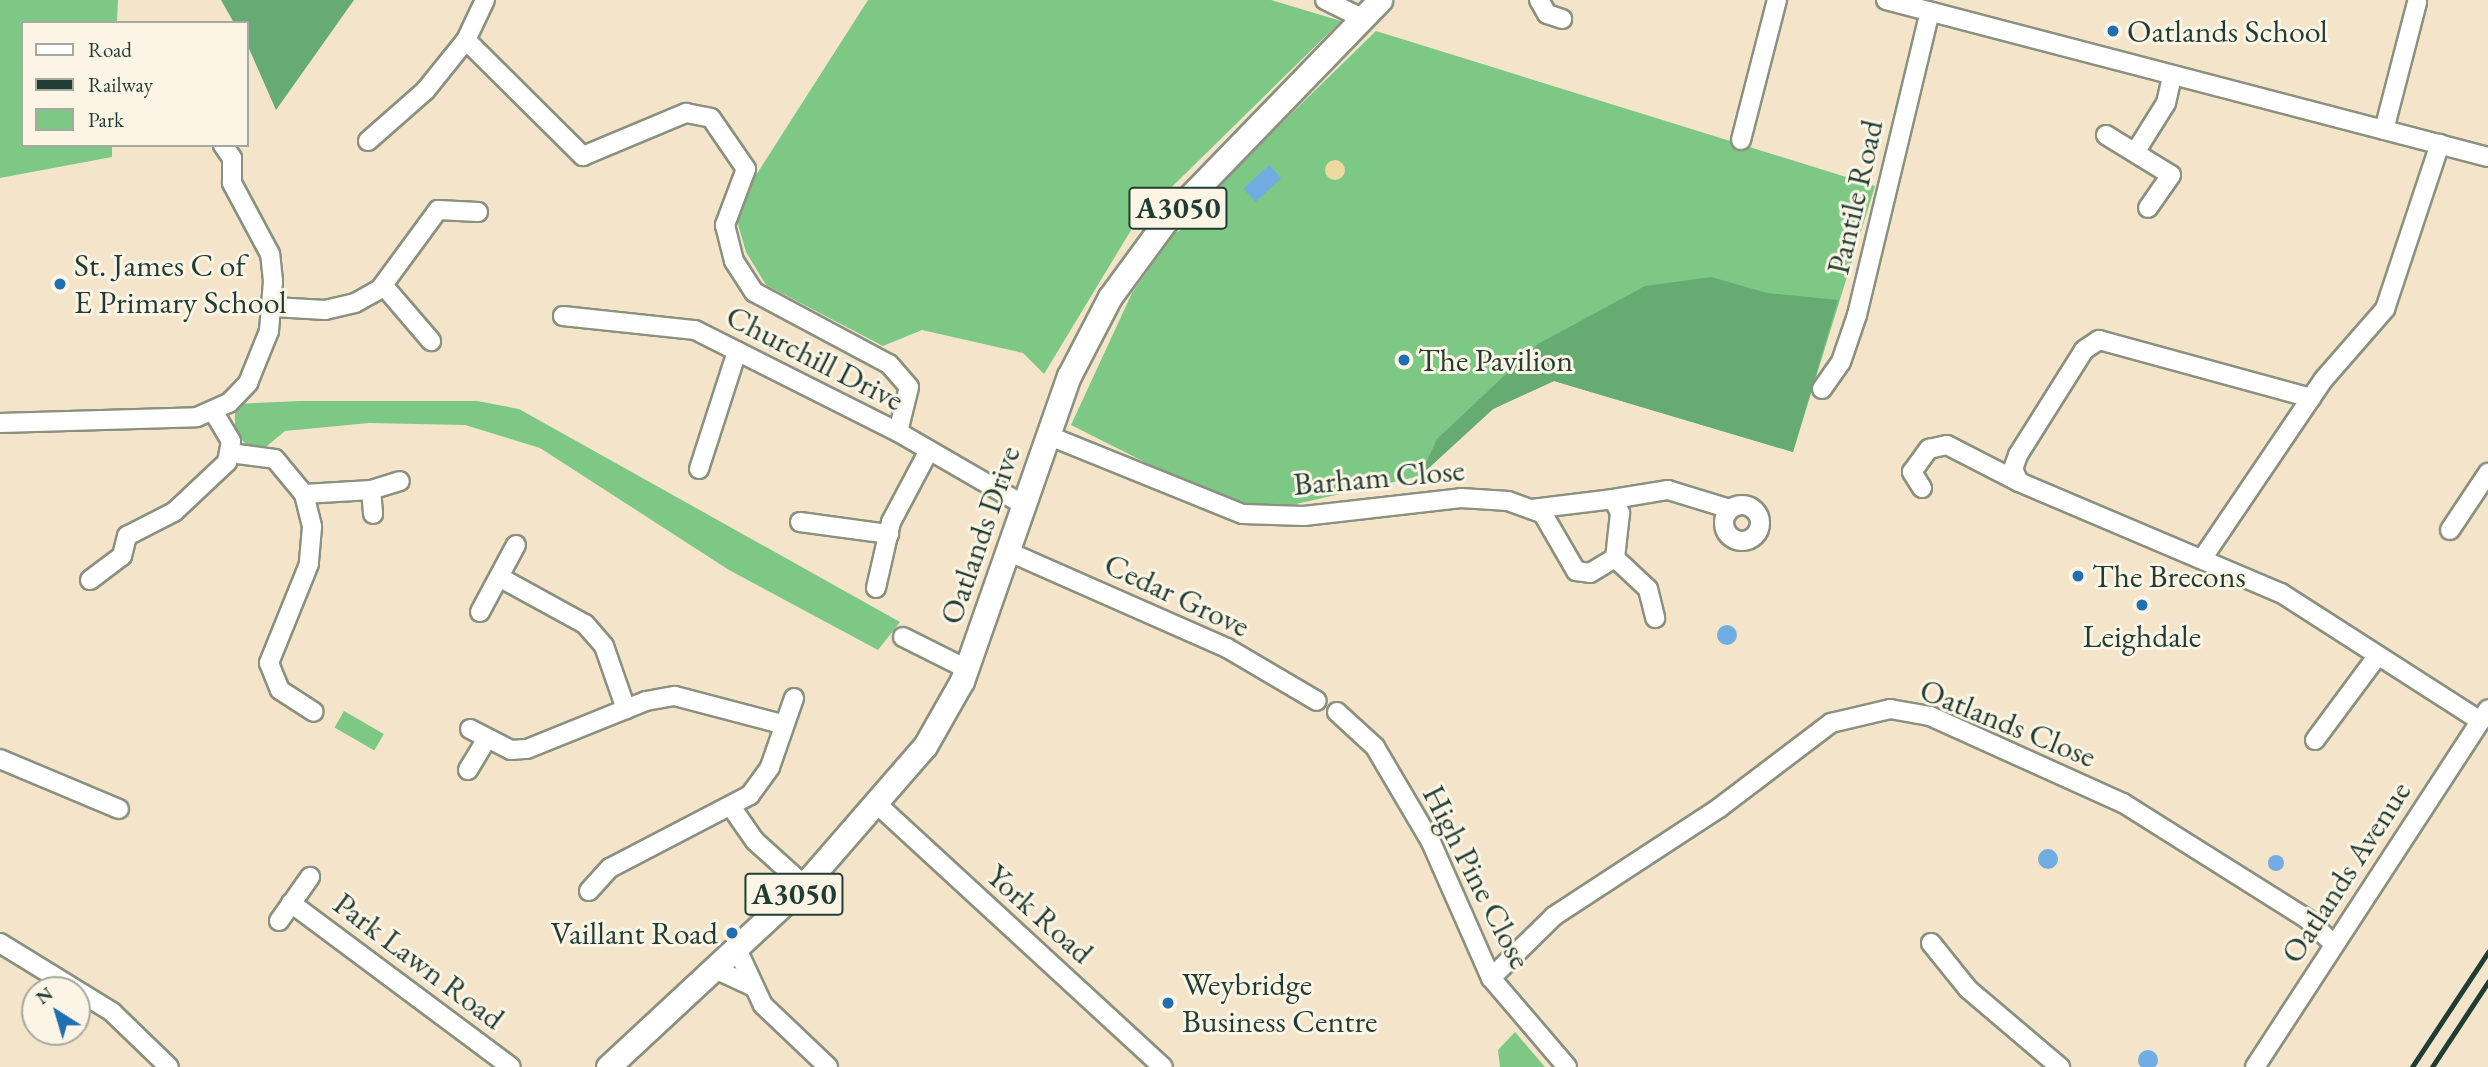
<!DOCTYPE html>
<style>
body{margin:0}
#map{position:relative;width:2488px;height:1067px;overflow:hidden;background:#f4e5ca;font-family:"EB Garamond",serif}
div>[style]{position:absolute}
.green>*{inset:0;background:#7ec885;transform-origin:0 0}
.forest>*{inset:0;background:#66ac72}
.sand>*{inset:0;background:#eeda9e}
.round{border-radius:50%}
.water>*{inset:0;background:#71ade3;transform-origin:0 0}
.roads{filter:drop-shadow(2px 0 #8a917f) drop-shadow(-2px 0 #8a917f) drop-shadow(0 2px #8a917f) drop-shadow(0 -2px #8a917f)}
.minor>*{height:18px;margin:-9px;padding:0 9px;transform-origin:9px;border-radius:9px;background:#fff}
.minor>.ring{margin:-9px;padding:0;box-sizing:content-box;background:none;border:18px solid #fff;border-radius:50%}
.major>*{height:23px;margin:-11.5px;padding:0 11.5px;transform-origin:11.5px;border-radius:11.5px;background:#fff}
.rail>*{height:4.5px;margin:-2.25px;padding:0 2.25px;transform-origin:2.25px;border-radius:2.25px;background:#1f3d34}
.dots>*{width:19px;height:19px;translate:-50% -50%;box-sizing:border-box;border:4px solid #fcf5e5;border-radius:50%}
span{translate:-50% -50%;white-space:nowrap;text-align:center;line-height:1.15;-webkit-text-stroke:6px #fcf5e5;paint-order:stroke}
.shield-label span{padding:2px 5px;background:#fcf5e5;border:2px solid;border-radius:5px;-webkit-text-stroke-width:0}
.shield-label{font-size:30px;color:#1f3d34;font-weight:700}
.poi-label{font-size:32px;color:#1f3d34}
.left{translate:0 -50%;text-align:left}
.right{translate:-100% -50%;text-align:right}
.street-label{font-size:32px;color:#1f3d34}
.legend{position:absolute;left:21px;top:21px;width:228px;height:126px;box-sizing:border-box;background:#fcf5e5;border:2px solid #a4ab9e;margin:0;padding:9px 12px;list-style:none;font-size:21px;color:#1f3d34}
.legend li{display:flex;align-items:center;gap:14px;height:35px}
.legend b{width:35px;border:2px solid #a4ab9e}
.north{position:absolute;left:21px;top:976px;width:70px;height:70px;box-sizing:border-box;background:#fcf5e5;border:2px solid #a4ab9e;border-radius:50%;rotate:323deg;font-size:19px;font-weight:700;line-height:28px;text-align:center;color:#1f3d34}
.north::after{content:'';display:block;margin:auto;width:24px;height:32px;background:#1f6fb2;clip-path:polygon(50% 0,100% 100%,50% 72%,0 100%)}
</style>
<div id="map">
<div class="green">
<i style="clip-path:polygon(0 0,118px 0,117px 23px,23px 23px,23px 145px,112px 145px,112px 157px,0 178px)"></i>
<i style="clip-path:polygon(868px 0,1271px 0,1341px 21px,1136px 222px,1044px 374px,1023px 353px,922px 330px,883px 346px,766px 285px,746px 252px,737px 221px,744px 194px)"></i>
<i style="clip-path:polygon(1376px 31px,1875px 186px,1793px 452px,1554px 381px,1493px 409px,1420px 476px,1296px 504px,1254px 506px,1226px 503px,1071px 425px,1132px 293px,1175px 233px,1210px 214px,1215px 188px)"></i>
<i style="clip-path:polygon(300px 401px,477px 401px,519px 409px,900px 622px,878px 650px,729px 570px,540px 448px,465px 425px,369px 423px,285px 431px,267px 446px,249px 447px,235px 433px,235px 404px)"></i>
<i style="left:344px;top:711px;width:46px;height:19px;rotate:30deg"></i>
<i style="clip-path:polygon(1515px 1032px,1545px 1067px,1500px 1067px,1498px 1050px)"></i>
</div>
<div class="forest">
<i style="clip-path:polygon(221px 0,354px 0,276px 110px,247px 44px,247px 23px,234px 23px)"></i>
<i style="clip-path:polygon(1711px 277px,1767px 293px,1838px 300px,1793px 452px,1554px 381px,1493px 409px,1420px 476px,1437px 439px,1538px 344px,1645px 286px)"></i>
</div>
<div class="sand">
<i class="round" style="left:1325px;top:160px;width:20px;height:20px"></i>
</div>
<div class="water">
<i style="left:1269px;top:165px;width:18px;height:35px;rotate:47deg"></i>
<i class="round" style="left:1717px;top:625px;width:20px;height:20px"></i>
<i class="round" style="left:2038px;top:849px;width:20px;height:20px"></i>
<i class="round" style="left:2268px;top:855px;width:16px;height:16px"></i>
<i class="round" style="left:2138px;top:1050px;width:20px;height:20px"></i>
</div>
<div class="roads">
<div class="minor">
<i style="left:485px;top:0;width:44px;rotate:115.4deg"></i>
<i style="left:466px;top:40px;width:165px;rotate:44.8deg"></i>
<i style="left:583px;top:156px;width:112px;rotate:-22.7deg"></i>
<i style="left:686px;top:113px;width:25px;rotate:11deg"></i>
<i style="left:711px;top:118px;width:62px;rotate:55.5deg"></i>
<i style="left:746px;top:169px;width:60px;rotate:110.6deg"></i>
<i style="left:725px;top:225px;width:37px;rotate:76deg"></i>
<i style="left:734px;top:261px;width:37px;rotate:57deg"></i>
<i style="left:754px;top:292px;width:153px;rotate:28.1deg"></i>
<i style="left:889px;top:364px;width:30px;rotate:49deg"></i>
<i style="left:909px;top:387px;width:46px;rotate:103.7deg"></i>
<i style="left:1325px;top:0;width:43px;rotate:26deg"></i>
<i style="left:1539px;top:0;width:16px;rotate:60deg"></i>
<i style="left:1547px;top:14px;width:16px;rotate:18deg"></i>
<i style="left:1886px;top:0;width:622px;rotate:14.62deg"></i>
<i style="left:2384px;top:130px;width:132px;rotate:-75.5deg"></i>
<i style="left:2106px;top:135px;width:76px;rotate:31.6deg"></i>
<i style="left:2171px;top:175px;width:40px;rotate:124.9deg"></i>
<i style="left:1741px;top:140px;width:145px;rotate:-75.6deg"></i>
<i style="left:368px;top:141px;width:76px;rotate:-41.3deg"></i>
<i style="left:425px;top:91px;width:65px;rotate:-51.2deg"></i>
<i style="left:2136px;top:151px;width:57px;rotate:-58deg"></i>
<i style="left:2166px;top:103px;width:28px;rotate:-77deg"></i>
<i style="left:383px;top:285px;width:74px;rotate:49.4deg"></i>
<i style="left:274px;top:307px;width:51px;rotate:3.4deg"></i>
<i style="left:325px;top:310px;width:31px;rotate:-13deg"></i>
<i style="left:355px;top:303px;width:29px;rotate:-29deg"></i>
<i style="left:380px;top:289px;width:98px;rotate:-53.7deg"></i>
<i style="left:438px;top:210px;width:40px;rotate:2.9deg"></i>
<i style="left:563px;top:316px;width:133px;rotate:6.1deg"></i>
<i style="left:695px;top:330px;width:227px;rotate:26.7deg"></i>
<i style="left:898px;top:432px;width:146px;rotate:30.1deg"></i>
<i style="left:1822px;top:389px;width:33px;rotate:-55deg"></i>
<i style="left:1841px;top:362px;width:50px;rotate:-71.2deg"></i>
<i style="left:1857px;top:315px;width:312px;rotate:-76.5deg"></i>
<i style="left:0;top:423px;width:197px;rotate:-1.7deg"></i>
<i style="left:197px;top:417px;width:35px;rotate:-24deg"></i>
<i style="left:229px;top:403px;width:28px;rotate:-46deg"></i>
<i style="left:248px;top:383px;width:56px;rotate:-68deg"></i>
<i style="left:269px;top:331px;width:50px;rotate:-85.4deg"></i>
<i style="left:273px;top:281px;width:27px;rotate:-96deg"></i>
<i style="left:270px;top:254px;width:81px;rotate:-118.2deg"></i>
<i style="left:232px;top:183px;width:25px;rotate:-90deg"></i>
<i style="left:232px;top:158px;width:16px;rotate:-125deg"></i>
<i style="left:1047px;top:435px;width:211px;rotate:22deg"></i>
<i style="left:1243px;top:514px;width:61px;rotate:1.9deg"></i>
<i style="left:1304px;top:516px;width:158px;rotate:-6.5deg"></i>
<i style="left:1461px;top:498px;width:47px;rotate:3.7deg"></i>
<i style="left:1508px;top:501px;width:37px;rotate:20deg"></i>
<i style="left:1543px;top:514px;width:66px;rotate:59.9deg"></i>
<i style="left:1576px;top:571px;width:14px;rotate:8deg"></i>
<i style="left:1590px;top:573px;width:29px;rotate:-31deg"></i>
<i style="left:1615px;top:558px;width:45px;rotate:43.2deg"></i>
<i style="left:1648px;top:589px;width:30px;rotate:76deg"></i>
<i style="left:230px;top:453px;width:45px;rotate:7.6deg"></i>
<i style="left:275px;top:459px;width:45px;rotate:50.4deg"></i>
<i style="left:304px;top:494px;width:34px;rotate:76deg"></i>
<i style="left:312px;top:527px;width:37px;rotate:95deg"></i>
<i style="left:309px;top:564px;width:107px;rotate:112deg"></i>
<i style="left:269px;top:663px;width:29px;rotate:68deg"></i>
<i style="left:280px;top:690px;width:40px;rotate:32.9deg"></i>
<i style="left:699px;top:469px;width:124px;rotate:-72.1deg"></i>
<i style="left:2019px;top:482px;width:14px;rotate:-115deg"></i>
<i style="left:2013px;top:469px;width:15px;rotate:-70deg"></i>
<i style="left:2018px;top:455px;width:124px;rotate:-57.8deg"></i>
<i style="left:2084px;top:350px;width:18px;rotate:-34deg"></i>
<i style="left:2099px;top:340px;width:220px;rotate:15.3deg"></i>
<i style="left:1922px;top:488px;width:19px;rotate:-122deg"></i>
<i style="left:1912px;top:472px;width:29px;rotate:-54deg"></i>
<i style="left:1929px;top:449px;width:18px;rotate:-13deg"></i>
<i style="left:1947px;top:445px;width:81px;rotate:27.2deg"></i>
<i style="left:2019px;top:482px;width:285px;rotate:23deg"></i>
<i style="left:2281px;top:593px;width:237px;rotate:32.7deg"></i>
<i style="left:371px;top:490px;width:30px;rotate:-17deg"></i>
<i style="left:304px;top:494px;width:67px;rotate:-3.4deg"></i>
<i style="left:371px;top:490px;width:24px;rotate:85deg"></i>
<i style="left:1613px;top:499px;width:56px;rotate:-9.3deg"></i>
<i style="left:1668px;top:490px;width:65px;rotate:17deg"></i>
<i class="ring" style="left:1724px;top:505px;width:18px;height:18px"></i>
<i style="left:1532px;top:509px;width:82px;rotate:-7deg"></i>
<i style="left:1613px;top:499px;width:16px;rotate:63deg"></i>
<i style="left:1620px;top:513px;width:45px;rotate:96.3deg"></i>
<i style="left:800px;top:522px;width:90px;rotate:7.7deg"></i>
<i style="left:2450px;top:530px;width:69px;rotate:-56.3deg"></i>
<i style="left:1007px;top:551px;width:240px;rotate:23.8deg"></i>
<i style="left:1227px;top:648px;width:104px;rotate:30.5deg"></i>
<i style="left:2202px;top:559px;width:217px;rotate:-55.9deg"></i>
<i style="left:2324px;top:379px;width:93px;rotate:-48.9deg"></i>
<i style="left:2385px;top:309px;width:174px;rotate:-71.6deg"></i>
<i style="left:499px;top:577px;width:98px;rotate:28.7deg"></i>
<i style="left:585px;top:624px;width:29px;rotate:49deg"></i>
<i style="left:604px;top:646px;width:67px;rotate:70.8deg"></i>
<i style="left:90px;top:580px;width:40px;rotate:-37deg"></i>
<i style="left:122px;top:556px;width:21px;rotate:-76deg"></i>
<i style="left:127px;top:536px;width:53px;rotate:-27.1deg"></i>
<i style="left:174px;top:512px;width:73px;rotate:-43.3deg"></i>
<i style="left:227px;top:462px;width:21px;rotate:-79deg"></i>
<i style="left:231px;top:441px;width:33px;rotate:-121deg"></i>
<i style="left:876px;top:588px;width:68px;rotate:-77.2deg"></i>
<i style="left:891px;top:522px;width:77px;rotate:-62.1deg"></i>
<i style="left:480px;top:612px;width:76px;rotate:-61.8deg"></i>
<i style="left:903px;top:637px;width:72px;rotate:26.6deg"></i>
<i style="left:1337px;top:712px;width:52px;rotate:42.6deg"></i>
<i style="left:1375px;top:747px;width:110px;rotate:59.5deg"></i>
<i style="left:1431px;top:842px;width:149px;rotate:66.2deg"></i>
<i style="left:1491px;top:978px;width:117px;rotate:49.5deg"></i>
<i style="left:470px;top:729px;width:46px;rotate:27.1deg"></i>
<i style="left:511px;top:750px;width:16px;rotate:-4deg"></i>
<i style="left:527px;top:749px;width:128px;rotate:-22deg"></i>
<i style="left:646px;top:701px;width:29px;rotate:-10deg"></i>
<i style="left:675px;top:696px;width:111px;rotate:14.7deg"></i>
<i style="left:2315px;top:740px;width:102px;rotate:-53.4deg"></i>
<i style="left:0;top:759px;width:129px;rotate:22.8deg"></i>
<i style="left:468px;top:770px;width:37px;rotate:-59deg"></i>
<i style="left:878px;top:805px;width:387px;rotate:42.6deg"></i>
<i style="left:732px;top:808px;width:40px;rotate:55.1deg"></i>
<i style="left:755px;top:841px;width:66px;rotate:41.9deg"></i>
<i style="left:589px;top:891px;width:31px;rotate:-48deg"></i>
<i style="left:610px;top:868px;width:158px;rotate:-27.5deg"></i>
<i style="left:750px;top:795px;width:34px;rotate:-54deg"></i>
<i style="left:770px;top:767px;width:73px;rotate:-70.8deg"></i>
<i style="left:291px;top:903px;width:274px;rotate:36.7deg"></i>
<i style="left:279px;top:921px;width:54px;rotate:-54.8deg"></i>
<i style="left:0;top:943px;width:132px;rotate:31.6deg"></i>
<i style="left:112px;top:1012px;width:79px;rotate:44deg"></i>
<i style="left:1931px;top:943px;width:59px;rotate:51.2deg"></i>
<i style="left:1968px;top:989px;width:121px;rotate:40.3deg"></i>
<i style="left:737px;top:949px;width:62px;rotate:65.1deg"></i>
<i style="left:763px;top:1005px;width:90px;rotate:43.6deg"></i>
<i style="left:715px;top:969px;width:43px;rotate:24.8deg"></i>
<i style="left:1491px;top:978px;width:88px;rotate:-44.5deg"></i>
<i style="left:1554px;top:916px;width:197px;rotate:-33.2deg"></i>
<i style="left:1719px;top:808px;width:141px;rotate:-37.2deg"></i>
<i style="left:1831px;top:723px;width:61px;rotate:-13.3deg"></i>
<i style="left:1890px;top:709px;width:41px;rotate:9.9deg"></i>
<i style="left:1930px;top:716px;width:212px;rotate:24.3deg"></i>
<i style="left:2123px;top:803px;width:218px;rotate:32.2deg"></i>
<i style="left:2307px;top:919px;width:37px;rotate:43deg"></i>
<i style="left:2255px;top:1067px;width:427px;rotate:-56.9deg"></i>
</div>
<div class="major">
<i style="left:608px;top:1067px;width:267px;rotate:-42.9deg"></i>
<i style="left:804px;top:885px;width:184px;rotate:-49deg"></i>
<i style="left:925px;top:746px;width:75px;rotate:-60.4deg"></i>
<i style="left:962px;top:681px;width:323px;rotate:-70.7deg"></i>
<i style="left:1069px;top:376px;width:89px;rotate:-62.6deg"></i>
<i style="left:1110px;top:297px;width:93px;rotate:-53.7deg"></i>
<i style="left:1165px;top:222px;width:309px;rotate:-45.9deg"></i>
</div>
</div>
<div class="rail">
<i style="left:2412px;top:1067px;width:138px;rotate:-56.5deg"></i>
<i style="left:2432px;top:1067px;width:102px;rotate:-56.6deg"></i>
</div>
<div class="dots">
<i style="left:2113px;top:31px;background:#1f6fb2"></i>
<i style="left:60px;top:284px;background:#1f6fb2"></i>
<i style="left:1404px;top:360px;background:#1f6fb2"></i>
<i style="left:2078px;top:576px;background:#1f6fb2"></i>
<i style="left:2142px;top:605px;background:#1f6fb2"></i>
<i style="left:732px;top:933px;background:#1f6fb2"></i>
<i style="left:1168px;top:1003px;background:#1f6fb2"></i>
</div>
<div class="shield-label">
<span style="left:1178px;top:208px">A3050</span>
<span style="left:794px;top:894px">A3050</span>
</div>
<div class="poi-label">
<span class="left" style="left:2127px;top:31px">Oatlands School</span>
<span class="left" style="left:74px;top:284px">St. James C of<br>E Primary School</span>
<span class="left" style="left:1418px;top:360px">The Pavilion</span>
<span class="left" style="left:2092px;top:576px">The Brecons</span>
<span style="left:2142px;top:636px">Leighdale</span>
<span class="right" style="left:718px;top:933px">Vaillant Road</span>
<span class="left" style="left:1182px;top:1003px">Weybridge<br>Business Centre</span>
</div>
<div class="street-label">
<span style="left:1855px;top:197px;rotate:-77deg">Pantile Road</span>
<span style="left:815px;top:358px;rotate:27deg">Churchill Drive</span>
<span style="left:1379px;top:477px;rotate:-5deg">Barham Close</span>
<span style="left:980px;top:535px;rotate:-71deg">Oatlands Drive</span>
<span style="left:1177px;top:595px;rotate:25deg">Cedar Grove</span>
<span style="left:2008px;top:723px;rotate:22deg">Oatlands Close</span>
<span style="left:2346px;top:872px;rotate:-57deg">Oatlands Avenue</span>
<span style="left:1477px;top:877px;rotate:63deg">High Pine Close</span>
<span style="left:1040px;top:914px;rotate:42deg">York Road</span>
<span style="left:419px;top:961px;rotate:37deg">Park Lawn Road</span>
</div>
<ul class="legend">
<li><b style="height:9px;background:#fff"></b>Road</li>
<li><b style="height:9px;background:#1f3d34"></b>Railway</li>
<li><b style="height:19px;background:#7ec885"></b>Park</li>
</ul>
<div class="north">N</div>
</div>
